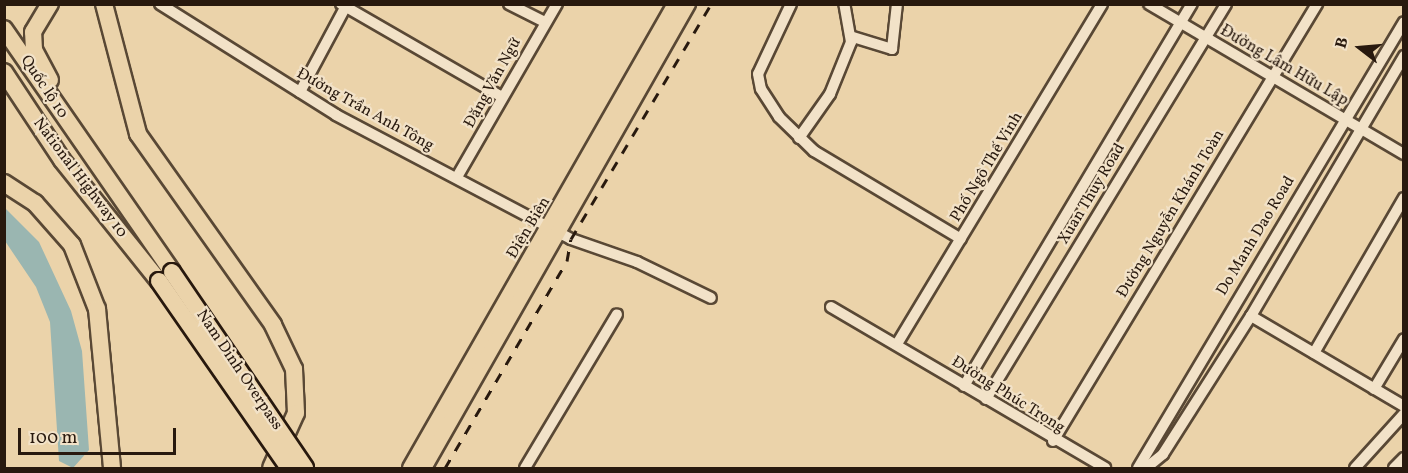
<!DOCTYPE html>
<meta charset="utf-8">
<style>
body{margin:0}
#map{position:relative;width:1408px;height:473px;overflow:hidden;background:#ebd3aa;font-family:Vollkorn,serif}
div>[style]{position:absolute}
.water>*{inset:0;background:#9ab6b1}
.roads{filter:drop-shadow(2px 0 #594835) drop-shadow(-2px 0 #594835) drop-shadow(0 2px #594835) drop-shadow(0 -2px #594835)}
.minor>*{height:10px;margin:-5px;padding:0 5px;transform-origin:5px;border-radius:5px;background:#f2e2c8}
.major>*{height:14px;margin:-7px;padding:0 7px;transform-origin:7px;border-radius:7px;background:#ebd3aa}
.highway>*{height:16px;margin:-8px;padding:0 8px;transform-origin:8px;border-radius:8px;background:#ebd3aa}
.rail>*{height:3px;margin-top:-1.5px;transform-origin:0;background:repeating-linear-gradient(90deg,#28190e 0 10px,transparent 0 20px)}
.bridges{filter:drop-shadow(2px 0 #28190e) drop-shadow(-2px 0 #28190e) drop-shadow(0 2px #28190e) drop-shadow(0 -2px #28190e)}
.highway-bridge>*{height:16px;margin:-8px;padding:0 8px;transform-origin:8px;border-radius:8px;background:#ebd3aa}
span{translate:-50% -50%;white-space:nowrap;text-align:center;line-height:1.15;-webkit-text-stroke:4.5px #f2e2c8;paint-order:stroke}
.street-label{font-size:16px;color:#28190e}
.frame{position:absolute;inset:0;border:6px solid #28190e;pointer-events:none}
.north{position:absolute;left:1330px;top:18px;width:60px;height:60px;-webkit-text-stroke:4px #f2e2c8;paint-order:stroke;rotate:286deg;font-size:16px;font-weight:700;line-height:24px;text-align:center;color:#28190e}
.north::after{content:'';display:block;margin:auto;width:21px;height:27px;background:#28190e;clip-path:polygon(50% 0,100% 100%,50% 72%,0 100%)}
.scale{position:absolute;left:18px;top:428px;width:158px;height:27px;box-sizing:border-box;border:3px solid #28190e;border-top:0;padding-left:8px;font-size:18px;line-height:21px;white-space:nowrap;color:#28190e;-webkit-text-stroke:4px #f2e2c8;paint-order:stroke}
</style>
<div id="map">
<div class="water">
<i style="clip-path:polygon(4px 207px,39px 242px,71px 311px,82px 351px,89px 450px,73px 468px,59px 461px,50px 322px,36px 287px,5px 241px)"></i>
</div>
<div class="roads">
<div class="minor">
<i style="left:160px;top:4px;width:208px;rotate:32.2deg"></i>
<i style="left:336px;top:115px;width:266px;rotate:27.8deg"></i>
<i style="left:571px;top:239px;width:70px;rotate:19.2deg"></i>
<i style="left:637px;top:262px;width:82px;rotate:25.9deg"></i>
<i style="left:341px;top:4px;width:186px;rotate:30deg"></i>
<i style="left:509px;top:4px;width:40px;rotate:26.6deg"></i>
<i style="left:791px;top:4px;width:77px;rotate:115.2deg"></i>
<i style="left:758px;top:74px;width:15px;rotate:79deg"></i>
<i style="left:761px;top:89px;width:33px;rotate:57deg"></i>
<i style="left:779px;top:117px;width:49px;rotate:44.2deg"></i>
<i style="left:814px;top:151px;width:171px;rotate:30.9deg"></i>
<i style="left:1149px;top:4px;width:296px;rotate:30.5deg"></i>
<i style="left:853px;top:37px;width:41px;rotate:17.1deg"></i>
<i style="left:892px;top:49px;width:45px;rotate:-83.7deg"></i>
<i style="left:300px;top:92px;width:100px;rotate:-61.9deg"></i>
<i style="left:799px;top:138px;width:54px;rotate:-54.8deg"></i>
<i style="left:830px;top:94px;width:56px;rotate:-68deg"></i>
<i style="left:851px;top:42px;width:39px;rotate:-100deg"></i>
<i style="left:457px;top:177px;width:200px;rotate:-60deg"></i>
<i style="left:831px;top:307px;width:318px;rotate:30.4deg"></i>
<i style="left:1251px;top:316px;width:178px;rotate:30.5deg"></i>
<i style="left:897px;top:344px;width:397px;rotate:-58.9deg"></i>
<i style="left:1314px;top:353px;width:179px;rotate:-59.9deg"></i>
<i style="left:964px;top:386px;width:445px;rotate:-59.2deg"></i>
<i style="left:1374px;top:389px;width:58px;rotate:-59deg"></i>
<i style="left:986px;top:399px;width:462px;rotate:-58.7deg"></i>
<i style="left:1053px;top:441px;width:511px;rotate:-58.86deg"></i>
<i style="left:525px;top:468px;width:179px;rotate:-59.1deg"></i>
<i style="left:1138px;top:468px;width:519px;rotate:-59.19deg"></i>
<i style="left:1146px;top:468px;width:22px;rotate:-39deg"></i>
<i style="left:1163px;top:454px;width:164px;rotate:-57.5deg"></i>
<i style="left:1251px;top:316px;width:302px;rotate:-59.5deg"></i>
<i style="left:1355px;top:468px;width:73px;rotate:-47.8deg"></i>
<i style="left:1394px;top:468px;width:14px;rotate:-45deg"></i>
</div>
<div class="major">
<i style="left:410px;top:468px;width:534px;rotate:-60.27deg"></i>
<i style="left:424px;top:468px;width:534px;rotate:-60.36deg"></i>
</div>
<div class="highway">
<i style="left:104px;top:4px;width:134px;rotate:75.3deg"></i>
<i style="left:138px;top:134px;width:234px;rotate:54.7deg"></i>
<i style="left:273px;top:325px;width:49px;rotate:64.5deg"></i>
<i style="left:294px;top:369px;width:44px;rotate:87.4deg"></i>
<i style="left:296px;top:413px;width:60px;rotate:114.4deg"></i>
<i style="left:4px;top:29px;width:295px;rotate:55.3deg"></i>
<i style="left:4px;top:72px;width:105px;rotate:56.6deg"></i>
<i style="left:62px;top:160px;width:155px;rotate:51.3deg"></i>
<i style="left:50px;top:80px;width:34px;rotate:-118deg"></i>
<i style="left:34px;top:50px;width:18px;rotate:-93deg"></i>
<i style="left:33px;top:32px;width:33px;rotate:-59deg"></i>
<i style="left:4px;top:183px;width:37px;rotate:33deg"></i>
<i style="left:35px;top:203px;width:56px;rotate:48.6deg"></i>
<i style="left:72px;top:245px;width:69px;rotate:68.7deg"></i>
<i style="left:97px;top:309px;width:160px;rotate:84.6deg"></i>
</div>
</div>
<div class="rail">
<i style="left:445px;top:468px;width:240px;rotate:-59.5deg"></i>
<i style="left:567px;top:261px;width:22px;rotate:-80deg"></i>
<i style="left:571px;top:239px;width:274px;rotate:-59.2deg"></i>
</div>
<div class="bridges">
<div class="highway-bridge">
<i style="left:172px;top:272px;width:237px;rotate:55.8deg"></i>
<i style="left:159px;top:281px;width:228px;rotate:55.2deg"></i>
</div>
</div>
<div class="street-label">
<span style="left:1284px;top:66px;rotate:30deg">Đường Lâm Hữu Lập</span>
<span style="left:493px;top:83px;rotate:-61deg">Đặng Văn Ngữ</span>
<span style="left:44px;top:87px;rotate:56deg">Quốc lộ 10</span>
<span style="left:365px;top:110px;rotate:29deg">Đường Trần Anh Tông</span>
<span style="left:987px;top:167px;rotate:-59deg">Phố Ngô Thế Vinh</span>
<span style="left:80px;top:178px;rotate:53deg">National Highway 10</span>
<span style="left:1092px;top:194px;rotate:-59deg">Xuan Thuy Road</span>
<span style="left:1171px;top:214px;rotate:-59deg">Đường Nguyễn Khánh Toàn</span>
<span style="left:529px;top:228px;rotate:-59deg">Điện Biên</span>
<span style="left:1256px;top:236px;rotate:-59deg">Do Manh Dao Road</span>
<span style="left:239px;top:370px;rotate:56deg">Nam Dinh Overpass</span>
<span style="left:1008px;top:395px;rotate:32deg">Đường Phúc Trọng</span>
</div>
<div class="frame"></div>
<div class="north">B</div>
<div class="scale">100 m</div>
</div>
